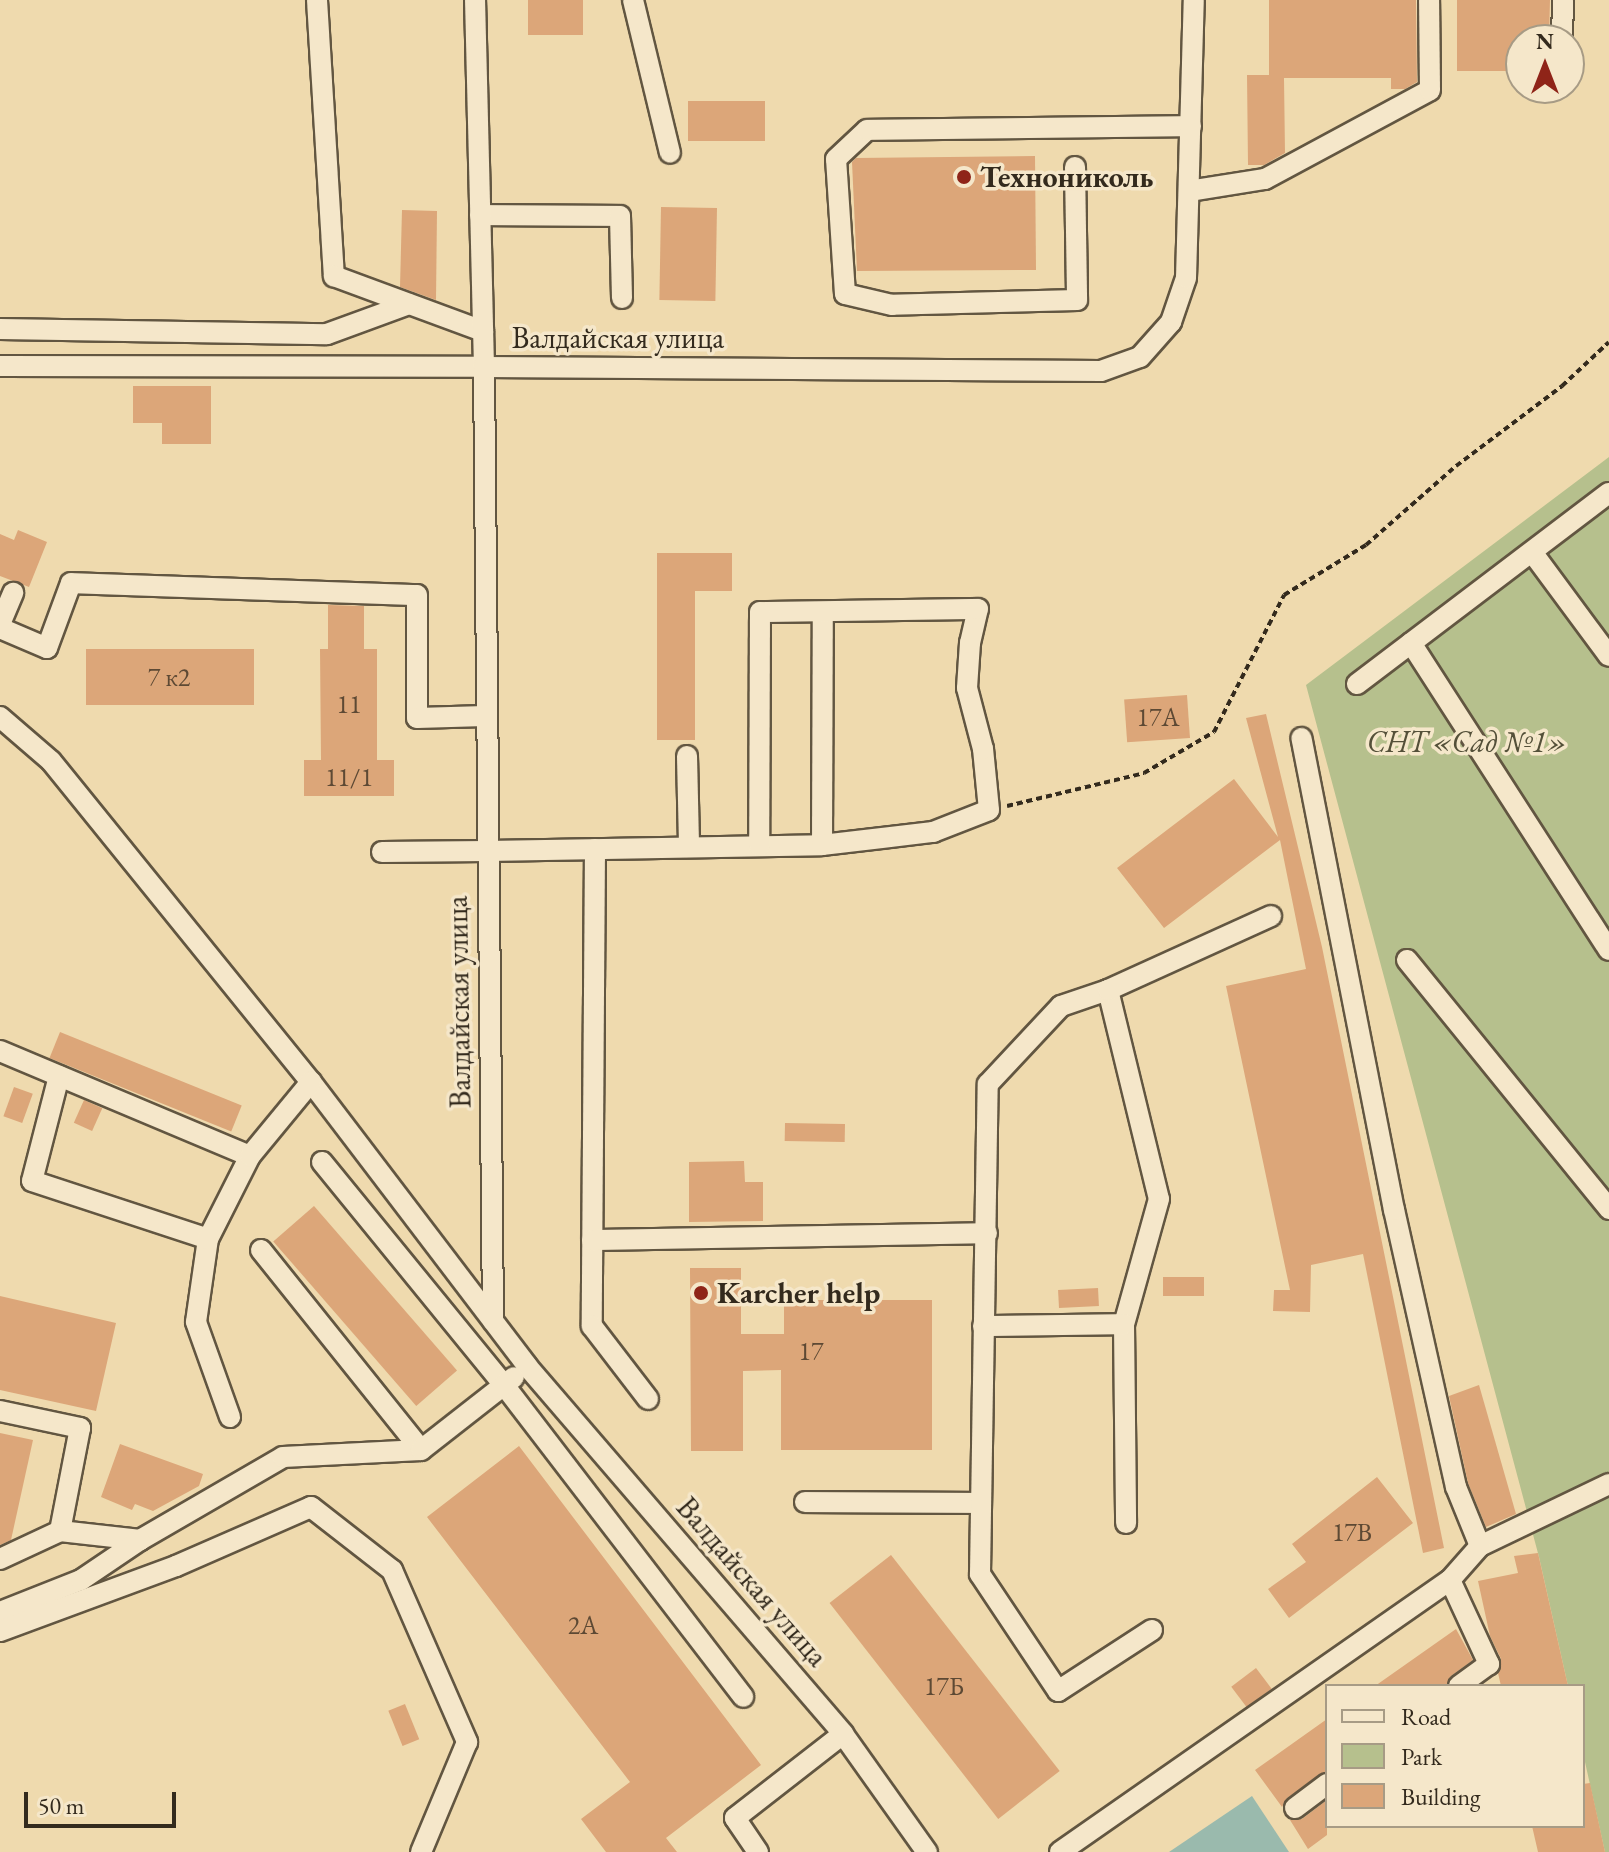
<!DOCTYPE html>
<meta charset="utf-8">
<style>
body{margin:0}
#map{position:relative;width:1609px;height:1852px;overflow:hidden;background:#efdaae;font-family:"EB Garamond",serif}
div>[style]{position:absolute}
.green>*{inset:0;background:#b6c08d}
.water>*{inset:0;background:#9abaad}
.building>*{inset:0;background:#dca679;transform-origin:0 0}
.path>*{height:4px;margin-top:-2px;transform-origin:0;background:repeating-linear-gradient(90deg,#332a1d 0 6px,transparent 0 10px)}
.roads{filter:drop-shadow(2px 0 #625641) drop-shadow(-2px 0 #625641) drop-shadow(0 2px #625641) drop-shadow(0 -2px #625641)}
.minor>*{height:20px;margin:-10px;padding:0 10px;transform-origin:10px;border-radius:10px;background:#f5e7ca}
.dots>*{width:22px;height:22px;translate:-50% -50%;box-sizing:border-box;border:4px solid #f5e7ca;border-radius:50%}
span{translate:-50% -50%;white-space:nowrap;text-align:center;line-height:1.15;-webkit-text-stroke:7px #f5e7ca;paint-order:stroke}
.number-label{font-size:26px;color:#5d4934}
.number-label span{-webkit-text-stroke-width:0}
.poi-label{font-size:30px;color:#332a1d;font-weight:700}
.left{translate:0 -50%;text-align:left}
.street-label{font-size:30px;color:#332a1d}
.park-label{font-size:30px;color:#545039;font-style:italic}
.legend{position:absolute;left:1325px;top:1684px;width:260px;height:144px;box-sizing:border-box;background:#f5e7ca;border:2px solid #a79b85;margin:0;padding:10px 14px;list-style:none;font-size:24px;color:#332a1d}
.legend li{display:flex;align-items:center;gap:16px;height:40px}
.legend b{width:40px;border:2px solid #a79b85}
.north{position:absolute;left:1505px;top:24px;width:80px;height:80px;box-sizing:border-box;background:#f5e7ca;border:2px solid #a79b85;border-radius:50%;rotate:0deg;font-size:22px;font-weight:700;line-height:32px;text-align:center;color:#332a1d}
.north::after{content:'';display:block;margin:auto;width:28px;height:36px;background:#8f2418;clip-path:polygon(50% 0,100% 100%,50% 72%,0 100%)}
.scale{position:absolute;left:24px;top:1792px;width:152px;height:36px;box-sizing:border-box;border:4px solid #332a1d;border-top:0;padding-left:10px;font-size:24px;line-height:28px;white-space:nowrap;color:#332a1d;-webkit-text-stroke:6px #f5e7ca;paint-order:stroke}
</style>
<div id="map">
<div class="green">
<i style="clip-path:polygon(1609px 457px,1609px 1852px,1605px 1852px,1583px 1753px,1583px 1686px,1568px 1686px,1539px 1557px,1306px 685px)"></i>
</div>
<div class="water">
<i style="clip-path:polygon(1252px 1796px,1289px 1852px,1169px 1852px)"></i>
</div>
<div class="building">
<i style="left:528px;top:0;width:55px;height:35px"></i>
<i style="clip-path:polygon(1269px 0,1416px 0,1417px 82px,1405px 89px,1391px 89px,1391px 78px,1284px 78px,1285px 153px,1264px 165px,1248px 165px,1247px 75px,1269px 75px)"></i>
<i style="clip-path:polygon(1457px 0,1550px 0,1549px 40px,1521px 40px,1521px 71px,1457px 71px)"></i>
<i style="left:765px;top:101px;width:40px;height:77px;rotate:90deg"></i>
<i style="clip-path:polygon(1035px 156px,1036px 270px,857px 271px,852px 162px,856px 158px)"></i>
<i style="left:661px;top:207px;width:56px;height:93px;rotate:1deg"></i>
<i style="clip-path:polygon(402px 210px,437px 211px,436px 300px,400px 287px)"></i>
<i style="clip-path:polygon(133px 386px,211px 386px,211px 444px,162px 444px,162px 423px,133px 423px)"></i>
<i style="clip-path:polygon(18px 530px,47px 542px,29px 587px,0 576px,0 534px,14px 540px)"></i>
<i style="clip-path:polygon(657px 553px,732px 553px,732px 591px,695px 591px,695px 740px,657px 740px)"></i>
<i style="clip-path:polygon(328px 605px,364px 606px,364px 649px,377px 649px,377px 760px,394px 760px,394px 796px,304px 796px,304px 760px,321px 760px,320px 649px,328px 649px)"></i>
<i style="left:86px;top:649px;width:168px;height:56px"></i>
<i style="left:1187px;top:695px;width:43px;height:63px;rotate:86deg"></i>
<i style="clip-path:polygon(1266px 714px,1322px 947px,1444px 1548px,1423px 1553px,1363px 1254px,1311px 1265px,1310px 1312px,1273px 1311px,1274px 1290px,1290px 1290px,1226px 986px,1306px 969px,1280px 840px,1164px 928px,1117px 868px,1234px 779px,1278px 837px,1246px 718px)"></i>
<i style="left:60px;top:1032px;width:196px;height:28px;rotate:22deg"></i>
<i style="left:14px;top:1087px;width:20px;height:31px;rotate:20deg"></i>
<i style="left:84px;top:1100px;width:20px;height:25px;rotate:24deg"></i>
<i style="left:785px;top:1123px;width:60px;height:18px;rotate:1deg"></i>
<i style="clip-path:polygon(744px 1161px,745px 1182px,763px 1182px,763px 1221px,689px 1222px,689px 1162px)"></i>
<i style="left:314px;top:1206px;width:218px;height:54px;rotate:49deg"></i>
<i style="clip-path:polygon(690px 1268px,741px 1268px,741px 1334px,784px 1334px,784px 1300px,932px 1300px,932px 1450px,781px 1450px,781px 1370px,743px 1371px,743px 1451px,691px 1451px)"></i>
<i style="left:1163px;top:1277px;width:41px;height:19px"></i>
<i style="left:1098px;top:1288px;width:18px;height:40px;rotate:87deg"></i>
<i style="clip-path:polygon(0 1296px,116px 1323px,96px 1411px,0 1390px)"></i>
<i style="clip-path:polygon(1479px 1385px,1516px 1514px,1486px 1527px,1468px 1483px,1449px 1396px)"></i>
<i style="clip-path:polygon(0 1433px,33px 1440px,11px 1540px,0 1545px)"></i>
<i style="clip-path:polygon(120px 1444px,203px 1474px,199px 1486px,153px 1511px,135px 1504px,132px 1510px,101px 1497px)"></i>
<i style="clip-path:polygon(519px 1446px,761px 1765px,666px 1838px,677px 1852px,606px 1852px,581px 1819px,630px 1782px,427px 1517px)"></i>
<i style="clip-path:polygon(1377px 1477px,1413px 1523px,1289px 1618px,1268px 1589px,1306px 1562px,1292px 1544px)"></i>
<i style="clip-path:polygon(1538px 1553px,1568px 1686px,1501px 1686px,1498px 1673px,1501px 1659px,1490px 1636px,1478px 1581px,1518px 1573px,1514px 1556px)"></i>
<i style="left:891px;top:1555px;width:274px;height:78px;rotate:52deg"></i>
<i style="clip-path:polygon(1456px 1629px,1473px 1660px,1451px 1676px,1446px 1686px,1375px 1686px)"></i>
<i style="left:1256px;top:1668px;width:26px;height:31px;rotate:53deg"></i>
<i style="left:405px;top:1704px;width:38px;height:18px;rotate:68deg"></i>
<i style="clip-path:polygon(1327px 1719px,1327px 1771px,1287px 1798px,1282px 1807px,1255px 1770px)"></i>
<i style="clip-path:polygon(1590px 1783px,1605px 1852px,1538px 1852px,1532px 1826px,1583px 1826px,1583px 1784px)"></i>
<i style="clip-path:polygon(1327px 1800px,1327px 1835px,1308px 1849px,1290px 1820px,1302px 1819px)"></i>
</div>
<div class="path">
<i style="left:1007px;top:806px;width:141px;rotate:-13.5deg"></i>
<i style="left:1144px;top:773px;width:81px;rotate:-30.4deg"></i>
<i style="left:1214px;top:732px;width:154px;rotate:-62.9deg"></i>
<i style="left:1284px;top:595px;width:96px;rotate:-31.4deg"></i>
<i style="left:1366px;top:545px;width:120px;rotate:-41.3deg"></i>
<i style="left:1456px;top:466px;width:133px;rotate:-37deg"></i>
<i style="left:1562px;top:386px;width:64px;rotate:-43.1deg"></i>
</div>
<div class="roads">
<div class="minor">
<i style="left:317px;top:0;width:277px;rotate:86.5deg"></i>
<i style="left:334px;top:276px;width:159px;rotate:20.3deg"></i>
<i style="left:633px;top:0;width:157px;rotate:76.4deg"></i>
<i style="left:1562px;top:40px;width:40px;rotate:-88.6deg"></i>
<i style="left:1075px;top:167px;width:133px;rotate:89.1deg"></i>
<i style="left:1077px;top:300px;width:185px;rotate:178.5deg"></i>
<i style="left:892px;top:305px;width:48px;rotate:-166.8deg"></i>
<i style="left:845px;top:294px;width:135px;rotate:-93.8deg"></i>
<i style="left:836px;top:159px;width:42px;rotate:-43.1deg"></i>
<i style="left:867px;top:130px;width:324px;rotate:-0.7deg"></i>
<i style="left:1189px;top:191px;width:77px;rotate:-9deg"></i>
<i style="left:1265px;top:179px;width:187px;rotate:-28.3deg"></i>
<i style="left:1430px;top:90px;width:90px;rotate:-90.6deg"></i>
<i style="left:480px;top:215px;width:140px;rotate:0.4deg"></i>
<i style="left:620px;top:216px;width:82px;rotate:88.6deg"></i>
<i style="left:0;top:329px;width:327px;rotate:0.9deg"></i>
<i style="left:327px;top:334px;width:87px;rotate:-20.1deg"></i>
<i style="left:0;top:366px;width:484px;rotate:0.1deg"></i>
<i style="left:484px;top:367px;width:367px;rotate:-91.4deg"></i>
<i style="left:1532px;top:552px;width:129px;rotate:53.5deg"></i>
<i style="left:0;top:624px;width:34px;rotate:-67deg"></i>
<i style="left:0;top:628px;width:51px;rotate:23.1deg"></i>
<i style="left:47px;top:648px;width:69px;rotate:-69.7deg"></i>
<i style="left:71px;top:583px;width:346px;rotate:2deg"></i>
<i style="left:417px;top:595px;width:123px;rotate:90deg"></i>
<i style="left:417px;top:718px;width:68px;rotate:-1.7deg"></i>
<i style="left:1411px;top:643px;width:365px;rotate:57.2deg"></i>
<i style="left:1357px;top:684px;width:316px;rotate:-37.2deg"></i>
<i style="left:0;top:717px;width:67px;rotate:40.8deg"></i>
<i style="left:51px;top:761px;width:413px;rotate:51deg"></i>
<i style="left:311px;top:1082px;width:357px;rotate:52.7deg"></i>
<i style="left:527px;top:1366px;width:485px;rotate:49.3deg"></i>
<i style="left:843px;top:1734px;width:145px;rotate:54.6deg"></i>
<i style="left:687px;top:756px;width:91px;rotate:88.7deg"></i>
<i style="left:822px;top:845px;width:233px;rotate:-89.8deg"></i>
<i style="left:595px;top:849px;width:477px;rotate:90.4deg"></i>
<i style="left:592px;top:1326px;width:92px;rotate:52.5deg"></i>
<i style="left:382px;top:852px;width:105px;rotate:-0.5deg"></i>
<i style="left:487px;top:851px;width:335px;rotate:-1deg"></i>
<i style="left:822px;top:845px;width:112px;rotate:-6.7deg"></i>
<i style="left:933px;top:832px;width:60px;rotate:-21.4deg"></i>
<i style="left:989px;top:810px;width:61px;rotate:-95.6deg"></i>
<i style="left:983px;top:749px;width:63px;rotate:-104.7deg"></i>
<i style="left:967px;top:688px;width:45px;rotate:-86.2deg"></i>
<i style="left:970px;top:643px;width:35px;rotate:-77deg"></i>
<i style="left:978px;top:609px;width:218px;rotate:179.2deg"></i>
<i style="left:760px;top:612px;width:234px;rotate:90.2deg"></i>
<i style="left:1407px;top:960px;width:321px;rotate:50.9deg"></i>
<i style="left:1108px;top:990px;width:215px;rotate:76.3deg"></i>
<i style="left:1159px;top:1199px;width:130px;rotate:105.6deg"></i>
<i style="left:1124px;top:1324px;width:199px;rotate:89.4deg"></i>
<i style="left:0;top:1051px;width:271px;rotate:22.8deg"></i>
<i style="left:59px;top:1076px;width:108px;rotate:104.4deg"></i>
<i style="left:32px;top:1181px;width:185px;rotate:18.2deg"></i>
<i style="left:322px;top:1162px;width:288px;rotate:50.8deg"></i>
<i style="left:504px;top:1385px;width:393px;rotate:52.5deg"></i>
<i style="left:592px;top:1240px;width:395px;rotate:-1deg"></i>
<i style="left:261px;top:1250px;width:256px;rotate:51.3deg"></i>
<i style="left:493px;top:1321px;width:954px;rotate:-90.54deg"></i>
<i style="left:484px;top:367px;width:617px;rotate:0.37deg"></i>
<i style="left:1101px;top:371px;width:41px;rotate:-19.7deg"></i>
<i style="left:1140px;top:357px;width:47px;rotate:-48.5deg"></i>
<i style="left:1171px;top:322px;width:46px;rotate:-71.2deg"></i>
<i style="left:1186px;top:278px;width:278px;rotate:-88.4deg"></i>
<i style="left:983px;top:1326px;width:141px;rotate:-0.8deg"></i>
<i style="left:0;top:1411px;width:82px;rotate:12deg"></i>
<i style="left:80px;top:1428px;width:105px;rotate:101deg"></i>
<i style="left:230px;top:1417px;width:101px;rotate:-109.7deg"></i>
<i style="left:196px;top:1322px;width:84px;rotate:-81.8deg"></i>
<i style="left:208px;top:1239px;width:93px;rotate:-63.2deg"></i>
<i style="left:250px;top:1156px;width:96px;rotate:-50.5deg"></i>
<i style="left:805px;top:1502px;width:173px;rotate:0.3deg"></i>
<i style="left:1480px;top:1546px;width:143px;rotate:-25.7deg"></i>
<i style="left:0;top:1559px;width:66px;rotate:-25deg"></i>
<i style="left:60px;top:1531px;width:81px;rotate:6.4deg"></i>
<i style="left:140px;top:1540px;width:165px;rotate:-30.1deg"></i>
<i style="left:283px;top:1457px;width:138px;rotate:-2.9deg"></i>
<i style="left:421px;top:1450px;width:118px;rotate:-38.1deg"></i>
<i style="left:1450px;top:1580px;width:93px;rotate:65.1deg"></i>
<i style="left:1489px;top:1664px;width:37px;rotate:144deg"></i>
<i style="left:0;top:1612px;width:87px;rotate:-21.6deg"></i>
<i style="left:81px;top:1580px;width:71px;rotate:-34.1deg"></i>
<i style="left:1152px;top:1630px;width:112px;rotate:147deg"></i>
<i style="left:1058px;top:1691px;width:141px;rotate:-123.7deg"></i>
<i style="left:980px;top:1574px;width:490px;rotate:-89.1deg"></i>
<i style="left:988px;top:1084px;width:107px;rotate:-46.9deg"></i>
<i style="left:1061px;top:1006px;width:50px;rotate:-18.8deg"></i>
<i style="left:1108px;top:990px;width:179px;rotate:-24.4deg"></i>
<i style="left:0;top:1631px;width:188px;rotate:-20.3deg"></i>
<i style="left:176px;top:1566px;width:147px;rotate:-23.6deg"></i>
<i style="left:311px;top:1507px;width:103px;rotate:37.9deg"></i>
<i style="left:392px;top:1570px;width:188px;rotate:66.4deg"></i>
<i style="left:467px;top:1742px;width:119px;rotate:112.7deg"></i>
<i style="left:1295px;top:1808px;width:40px;rotate:-37deg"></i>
<i style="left:758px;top:1852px;width:41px;rotate:-124.1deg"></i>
<i style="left:735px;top:1818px;width:137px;rotate:-37.9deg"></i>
<i style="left:1060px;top:1852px;width:475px;rotate:-34.9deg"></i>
<i style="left:1450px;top:1580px;width:45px;rotate:-48.6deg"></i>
<i style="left:1480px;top:1546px;width:64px;rotate:-112.1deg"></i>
<i style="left:1456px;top:1487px;width:284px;rotate:-102.6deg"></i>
<i style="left:1394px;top:1210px;width:481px;rotate:-101.1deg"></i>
</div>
</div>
<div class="dots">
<i style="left:964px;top:177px;background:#8f2418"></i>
<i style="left:701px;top:1293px;background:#8f2418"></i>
</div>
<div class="number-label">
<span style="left:169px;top:678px">7 к2</span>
<span style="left:349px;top:705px">11</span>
<span style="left:1158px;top:718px">17А</span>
<span style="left:349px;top:778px">11/1</span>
<span style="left:811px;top:1352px">17</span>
<span style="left:1352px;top:1533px">17В</span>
<span style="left:583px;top:1626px">2А</span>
<span style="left:944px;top:1687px">17Б</span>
</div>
<div class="poi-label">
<span class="left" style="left:980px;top:177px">Технониколь</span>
<span class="left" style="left:717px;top:1293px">Karcher help</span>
</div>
<div class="street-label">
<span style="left:618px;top:338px">Валдайская улица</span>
<span style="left:459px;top:1002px;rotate:-91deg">Валдайская улица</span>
<span style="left:752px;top:1582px;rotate:49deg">Валдайская улица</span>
</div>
<div class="park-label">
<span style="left:1467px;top:742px">СНТ «Сад №1»</span>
</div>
<ul class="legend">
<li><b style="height:10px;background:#f5e7ca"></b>Road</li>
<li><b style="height:22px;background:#b6c08d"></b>Park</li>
<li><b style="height:22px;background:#dca679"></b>Building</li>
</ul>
<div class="north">N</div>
<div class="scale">50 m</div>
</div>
